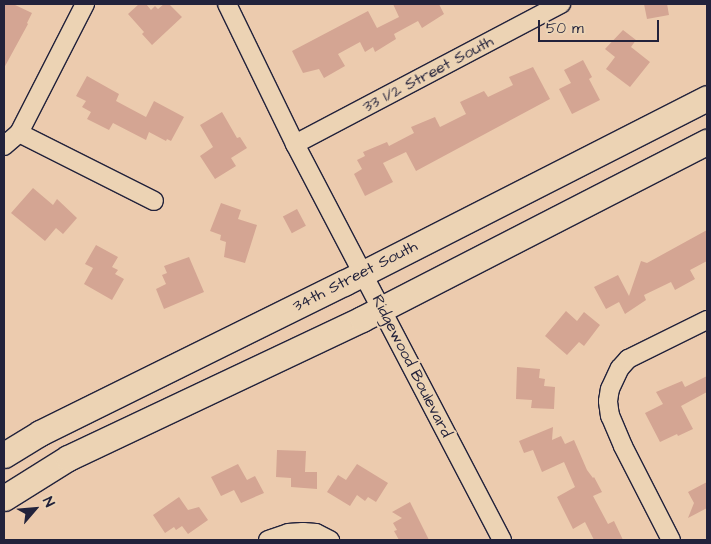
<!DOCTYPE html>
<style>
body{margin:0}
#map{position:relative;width:711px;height:544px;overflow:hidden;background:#eccbae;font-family:"Architects Daughter",sans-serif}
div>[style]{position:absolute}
.building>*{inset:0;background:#d4a593;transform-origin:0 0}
.roads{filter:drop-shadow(1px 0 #22223b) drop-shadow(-1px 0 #22223b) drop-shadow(0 1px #22223b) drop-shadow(0 -1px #22223b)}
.street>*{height:18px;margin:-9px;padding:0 9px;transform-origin:9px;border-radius:9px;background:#ecd3b4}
.secondary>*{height:25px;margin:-12.5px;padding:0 12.5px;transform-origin:12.5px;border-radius:12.5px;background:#ecd3b4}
span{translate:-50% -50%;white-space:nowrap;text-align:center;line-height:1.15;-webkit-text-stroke:4px #ecd3b4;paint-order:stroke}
.street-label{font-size:16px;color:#22223b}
.frame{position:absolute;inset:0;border:5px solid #22223b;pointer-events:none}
.north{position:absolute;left:10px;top:484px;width:50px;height:50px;-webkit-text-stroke:4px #ecd3b4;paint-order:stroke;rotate:63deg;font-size:14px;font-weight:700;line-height:20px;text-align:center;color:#22223b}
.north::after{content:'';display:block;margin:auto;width:18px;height:22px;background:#22223b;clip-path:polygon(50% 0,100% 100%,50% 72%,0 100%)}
.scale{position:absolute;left:538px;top:20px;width:121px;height:22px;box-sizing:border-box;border:2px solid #22223b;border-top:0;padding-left:6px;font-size:15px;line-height:18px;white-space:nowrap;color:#22223b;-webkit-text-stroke:4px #ecd3b4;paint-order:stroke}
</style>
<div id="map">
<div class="building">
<i style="clip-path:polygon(4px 4px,13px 4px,32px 13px,27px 23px,28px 24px,4px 68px)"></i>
<i style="clip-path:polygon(139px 4px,146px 4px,151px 10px,155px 6px,158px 9px,164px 4px,169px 4px,182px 17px,152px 45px,142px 34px,144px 32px,128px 14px)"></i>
<i style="clip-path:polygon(393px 4px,439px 4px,444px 14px,422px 28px,418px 21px,394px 34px,396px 39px,375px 52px,373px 47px,365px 52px,360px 42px,338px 54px,345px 66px,324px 78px,319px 69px,303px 73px,292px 51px,368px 11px,377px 28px,399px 17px)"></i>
<i style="clip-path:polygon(644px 4px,667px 4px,669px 15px,647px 19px)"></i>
<i style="clip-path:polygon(623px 30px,636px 40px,631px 47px,650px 62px,630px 87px,606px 69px,615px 57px,605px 49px)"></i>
<i style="clip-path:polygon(583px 60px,592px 77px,589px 79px,600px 100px,572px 114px,559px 89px,571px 83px,564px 70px)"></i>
<i style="clip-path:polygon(533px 67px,550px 99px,416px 171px,406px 152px,383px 163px,393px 182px,365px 196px,354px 174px,362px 169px,357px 160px,365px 156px,363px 152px,387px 142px,389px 146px,414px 133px,411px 127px,435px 117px,440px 127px,466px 114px,460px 102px,484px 91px,488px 97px,513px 85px,509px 77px)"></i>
<i style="clip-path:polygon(87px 76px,119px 94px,116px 101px,146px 117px,154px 101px,184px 117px,171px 141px,167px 139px,166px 141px,149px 132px,146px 140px,113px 123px,109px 130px,87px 119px,91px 112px,82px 107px,86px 101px,76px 96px)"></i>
<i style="clip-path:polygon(222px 112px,237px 138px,240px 137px,247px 148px,231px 158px,236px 166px,215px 179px,200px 156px,213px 147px,200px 125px)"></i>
<i style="clip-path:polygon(33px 188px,53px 205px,57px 199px,77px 218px,63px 234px,56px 228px,45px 241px,11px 213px)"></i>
<i style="clip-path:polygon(221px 203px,241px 210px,238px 219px,257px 225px,245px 263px,224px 257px,226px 242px,220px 240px,221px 235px,210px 231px)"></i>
<i style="left:297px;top:209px;width:19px;height:16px;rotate:62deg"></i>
<i style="clip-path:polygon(707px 230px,707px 261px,690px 270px,695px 279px,675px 290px,671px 282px,644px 295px,646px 300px,625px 314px,619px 302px,606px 309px,594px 287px,618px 275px,629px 296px,641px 261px,647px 263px)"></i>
<i style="clip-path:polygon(96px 245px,118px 257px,112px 267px,118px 270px,115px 274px,124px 279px,112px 300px,84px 284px,93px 268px,85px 264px)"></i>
<i style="clip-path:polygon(189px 257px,204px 292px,164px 309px,156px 289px,166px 284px,162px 275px,167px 273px,164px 266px)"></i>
<i style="clip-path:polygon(566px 311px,577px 321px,584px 312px,600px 325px,584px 346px,579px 342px,567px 355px,545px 336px)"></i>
<i style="clip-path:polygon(517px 367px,540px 369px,539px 378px,545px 379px,544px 386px,555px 387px,554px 409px,531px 408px,532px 400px,516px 399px)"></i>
<i style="clip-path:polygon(707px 376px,707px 392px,681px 406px,693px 429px,678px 436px,677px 434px,660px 442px,645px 413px,663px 404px,656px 392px,682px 381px,685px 387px)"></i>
<i style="clip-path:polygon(553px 427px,552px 440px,561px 436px,565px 444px,574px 440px,587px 470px,593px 478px,594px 477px,602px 492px,593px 496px,608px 524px,614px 521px,623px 540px,594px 540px,585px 522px,573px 529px,557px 497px,575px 487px,564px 462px,542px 472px,533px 450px,524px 453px,519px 441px)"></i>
<i style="clip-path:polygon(277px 450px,306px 451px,305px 472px,317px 472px,317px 489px,291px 487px,291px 478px,276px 477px)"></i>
<i style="clip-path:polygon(238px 464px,247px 480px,255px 476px,264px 493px,241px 503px,234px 490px,221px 496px,211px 477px)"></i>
<i style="clip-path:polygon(357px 464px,388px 483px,376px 502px,368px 497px,365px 501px,357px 495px,350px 506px,327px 492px,338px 475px,346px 480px)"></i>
<i style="clip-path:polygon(707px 482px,707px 508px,688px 518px,694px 503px,688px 492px)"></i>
<i style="clip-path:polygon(179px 497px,188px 510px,199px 507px,208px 520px,188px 534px,182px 526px,176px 530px,174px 527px,165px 533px,153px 515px)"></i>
<i style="clip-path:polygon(410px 502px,429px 540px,399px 540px,394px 531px,397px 530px,393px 523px,402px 518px,392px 512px)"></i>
</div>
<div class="roads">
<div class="street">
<i style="left:227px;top:4px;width:156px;rotate:64.1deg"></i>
<i style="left:295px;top:144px;width:447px;rotate:62.4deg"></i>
<i style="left:19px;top:133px;width:151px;rotate:26.7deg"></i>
<i style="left:295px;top:144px;width:301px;rotate:-27.8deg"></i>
<i style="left:4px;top:146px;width:20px;rotate:-41deg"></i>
<i style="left:19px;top:133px;width:145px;rotate:-62.9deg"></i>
<i style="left:268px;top:540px;width:21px;rotate:-19deg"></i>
<i style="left:288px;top:533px;width:15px;rotate:-4deg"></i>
<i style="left:303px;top:532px;width:13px;rotate:4deg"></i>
<i style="left:316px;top:533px;width:16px;rotate:27deg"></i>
<i style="left:671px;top:540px;width:106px;rotate:-117.1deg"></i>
<i style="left:623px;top:446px;width:33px;rotate:-113deg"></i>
<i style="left:610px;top:416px;width:15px;rotate:-98deg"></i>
<i style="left:608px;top:401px;width:12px;rotate:-81deg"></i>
<i style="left:610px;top:389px;width:23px;rotate:-65deg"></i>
<i style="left:620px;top:368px;width:12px;rotate:-48deg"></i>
<i style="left:628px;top:359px;width:88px;rotate:-26.3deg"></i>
</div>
<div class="secondary">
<i style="left:4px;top:455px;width:42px;rotate:-31.4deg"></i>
<i style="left:40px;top:433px;width:339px;rotate:-26.3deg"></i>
<i style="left:344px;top:283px;width:407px;rotate:-27deg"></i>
<i style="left:4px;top:498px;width:75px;rotate:-32deg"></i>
<i style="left:68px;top:458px;width:325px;rotate:-25.3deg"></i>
<i style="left:362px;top:319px;width:388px;rotate:-27.2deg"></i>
</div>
</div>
<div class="street-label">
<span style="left:428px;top:74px;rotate:-28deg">33 1/2 Street South</span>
<span style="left:355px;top:276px;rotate:-27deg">34th Street South</span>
<span style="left:412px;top:366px;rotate:63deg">Ridgewood Boulevard</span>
</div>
<div class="frame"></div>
<div class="north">N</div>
<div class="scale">50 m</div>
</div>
